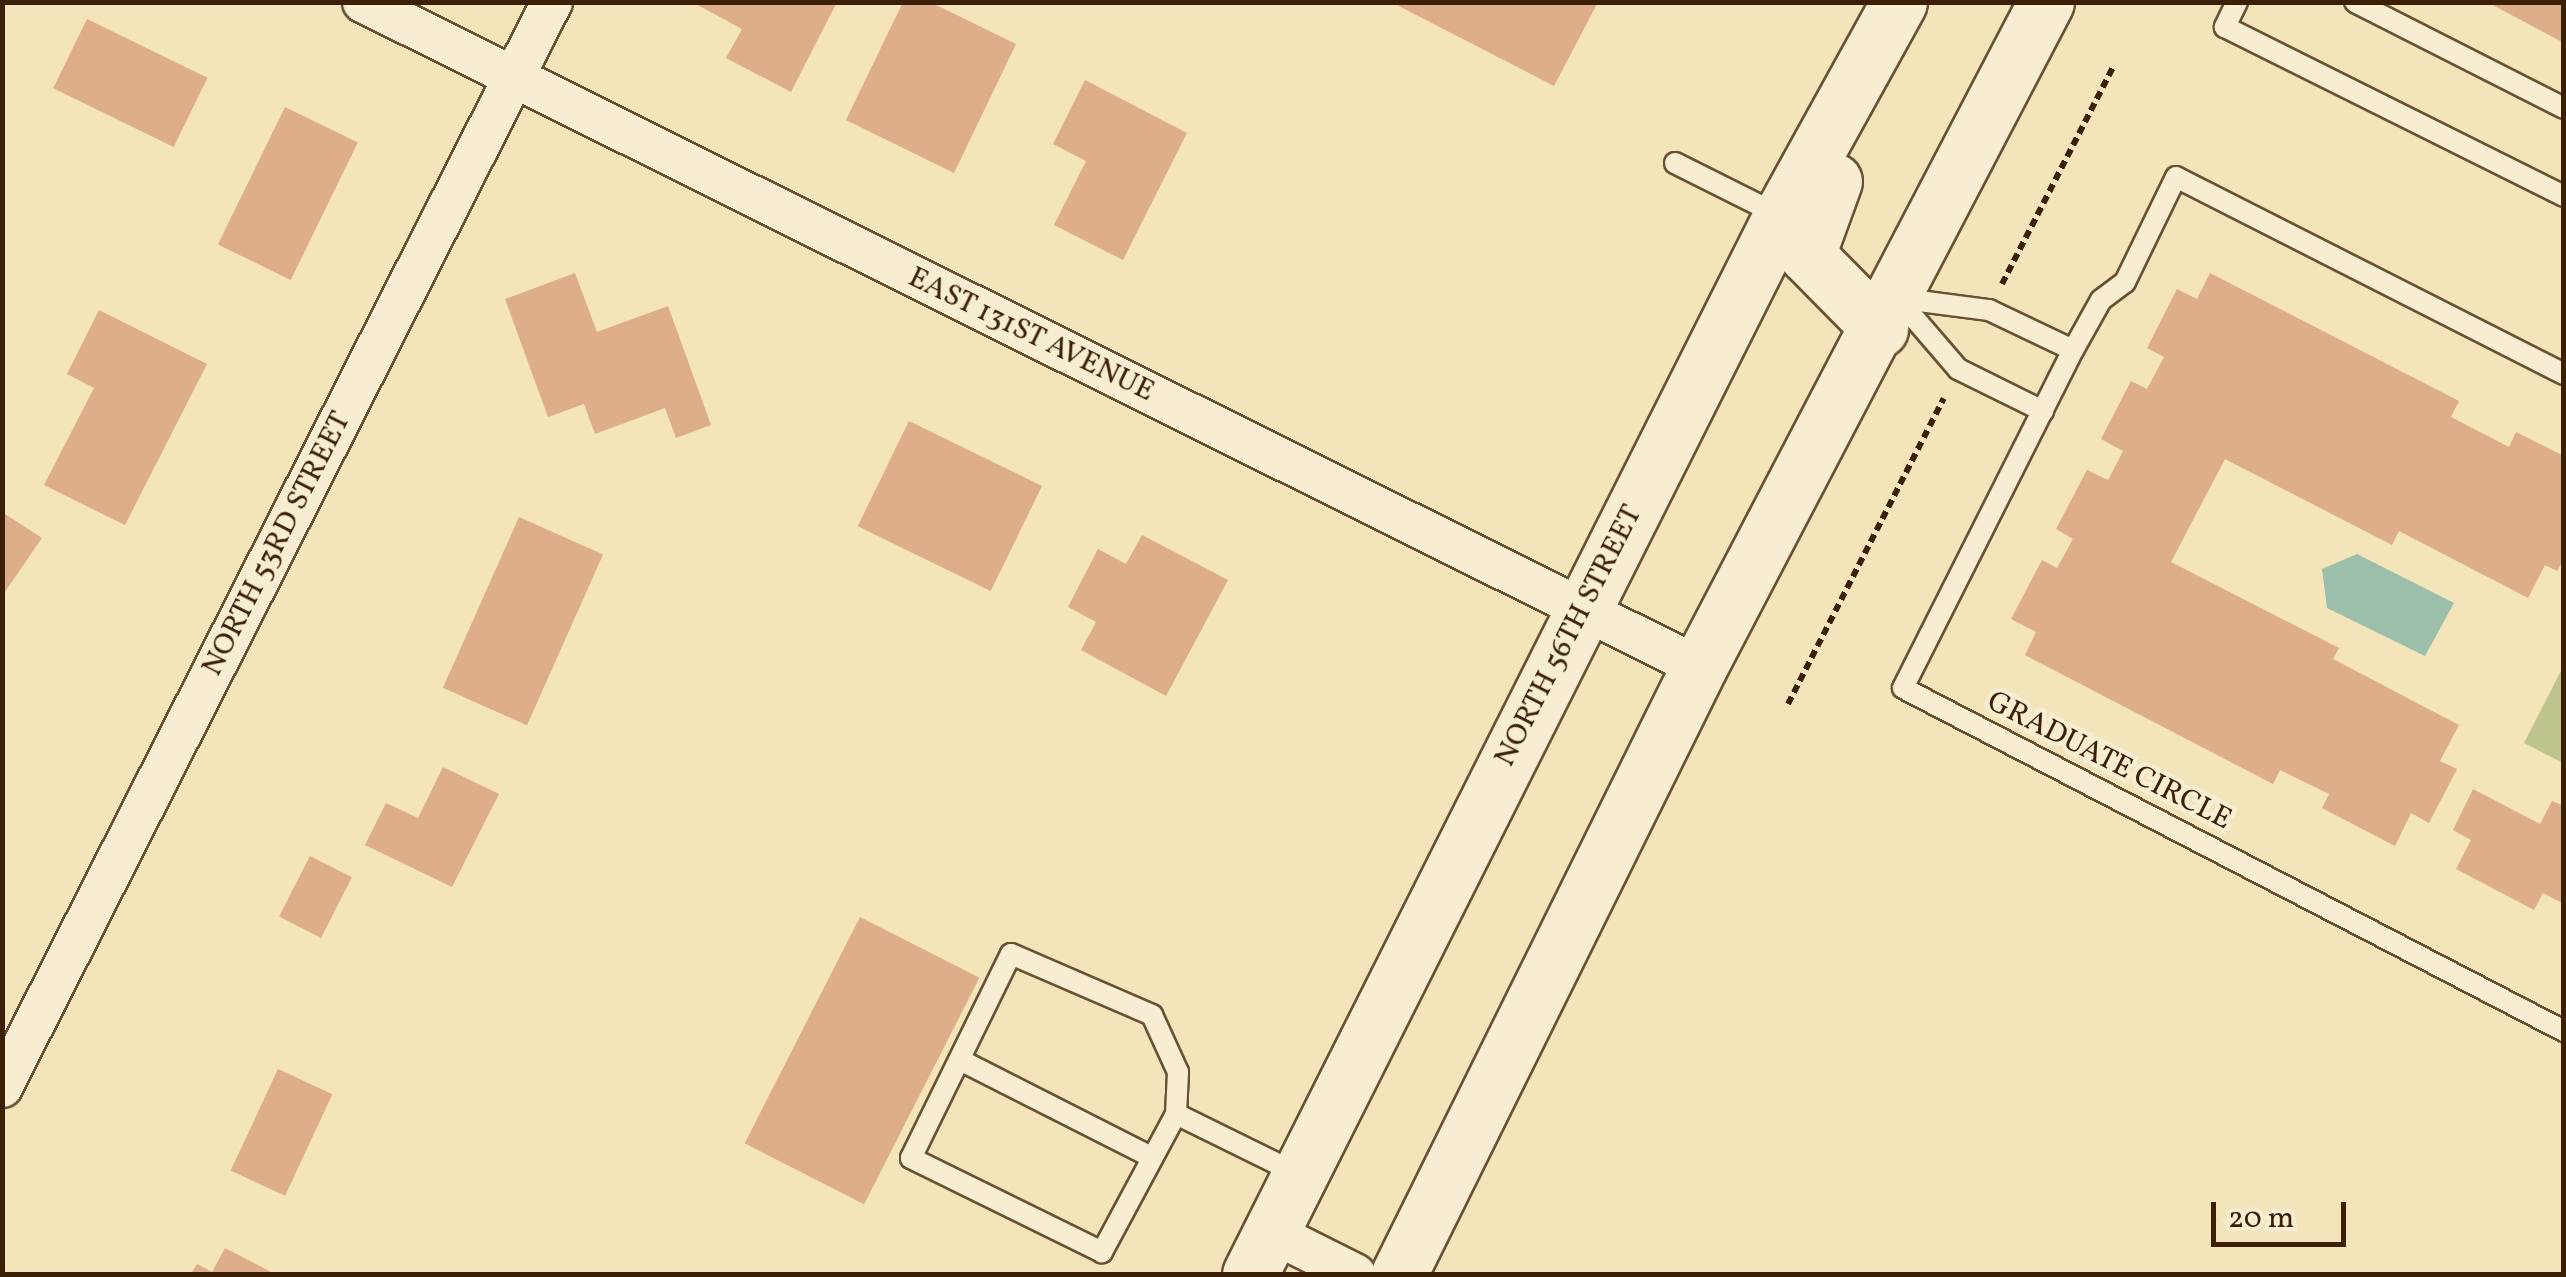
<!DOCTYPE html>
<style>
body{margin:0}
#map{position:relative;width:2566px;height:1277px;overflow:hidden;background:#f3e4b9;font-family:Vollkorn,serif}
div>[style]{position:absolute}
.green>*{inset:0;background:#bdc48e}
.water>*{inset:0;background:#9cbfac}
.building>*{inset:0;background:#dead89;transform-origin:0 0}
.path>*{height:6px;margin-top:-3px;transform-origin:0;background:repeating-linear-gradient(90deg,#3b2007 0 8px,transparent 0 13px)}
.roads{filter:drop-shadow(2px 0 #695134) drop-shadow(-2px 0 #695134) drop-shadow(0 2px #695134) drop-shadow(0 -2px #695134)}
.service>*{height:20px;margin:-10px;padding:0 10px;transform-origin:10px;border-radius:10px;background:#f7edd2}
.minor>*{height:40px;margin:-20px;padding:0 20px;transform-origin:20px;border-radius:20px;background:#f7edd2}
.secondary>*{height:55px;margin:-27.5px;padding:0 27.5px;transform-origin:27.5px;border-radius:27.5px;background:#f7edd2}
span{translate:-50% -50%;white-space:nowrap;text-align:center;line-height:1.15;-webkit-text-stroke:9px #f7edd2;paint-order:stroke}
.street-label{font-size:30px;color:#3b2007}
.frame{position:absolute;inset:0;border:5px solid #3b2007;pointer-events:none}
.scale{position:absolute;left:2211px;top:1202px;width:135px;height:45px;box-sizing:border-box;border:5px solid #3b2007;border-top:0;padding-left:12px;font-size:30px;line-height:35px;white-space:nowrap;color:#3b2007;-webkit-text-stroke:8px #f7edd2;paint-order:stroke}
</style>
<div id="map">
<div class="green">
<i style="clip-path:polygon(2563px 667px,2564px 763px,2563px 763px,2524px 743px)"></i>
</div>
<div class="water">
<i style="clip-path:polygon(2357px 554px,2454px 603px,2425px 656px,2327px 608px,2322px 569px)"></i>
</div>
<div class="building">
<i style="clip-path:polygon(692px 2px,837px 2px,791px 92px,726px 58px,742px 29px)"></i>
<i style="clip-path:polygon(903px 2px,930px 2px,1016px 44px,954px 173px,846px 120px)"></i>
<i style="clip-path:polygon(1391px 2px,1598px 2px,1554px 86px)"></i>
<i style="clip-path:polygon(2487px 2px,2564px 2px,2564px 43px)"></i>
<i style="left:87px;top:19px;width:134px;height:77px;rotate:26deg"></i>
<i style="clip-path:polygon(1085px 80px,1187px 133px,1123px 260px,1054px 225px,1086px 161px,1053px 144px)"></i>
<i style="left:285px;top:107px;width:81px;height:153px;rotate:26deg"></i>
<i style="clip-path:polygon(575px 273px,597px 332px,668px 306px,711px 425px,676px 438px,665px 408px,595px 434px,584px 404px,548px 417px,505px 299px)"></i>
<i style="clip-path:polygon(2210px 273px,2459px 401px,2451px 417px,2509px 447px,2516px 432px,2564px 456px,2564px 559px,2557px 571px,2545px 565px,2528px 598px,2399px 531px,2392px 545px,2225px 459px,2171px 562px,2339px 648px,2333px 659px,2459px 725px,2440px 761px,2457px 769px,2429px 823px,2411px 813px,2395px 846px,2322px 808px,2329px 794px,2280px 770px,2273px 784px,2025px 655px,2036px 632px,2011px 619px,2042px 560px,2057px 568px,2073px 539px,2056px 529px,2087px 470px,2108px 480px,2123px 451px,2101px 439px,2131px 381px,2147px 389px,2164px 357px,2147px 348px,2177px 289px,2197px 299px)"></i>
<i style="clip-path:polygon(99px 310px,207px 364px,125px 525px,44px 485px,94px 388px,67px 374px)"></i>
<i style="left:909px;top:421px;width:148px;height:117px;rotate:26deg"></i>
<i style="clip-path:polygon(2px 512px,42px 538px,2px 596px)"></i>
<i style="left:519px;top:517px;width:92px;height:187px;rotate:24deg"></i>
<i style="clip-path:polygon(1142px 535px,1228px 580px,1166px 696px,1081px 650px,1096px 622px,1068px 607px,1098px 549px,1126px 564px)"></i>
<i style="clip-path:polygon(443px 767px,499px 794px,452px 887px,365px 845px,386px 803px,418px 818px)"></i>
<i style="clip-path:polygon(2473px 789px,2540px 824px,2552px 801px,2564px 806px,2564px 904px,2543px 893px,2534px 910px,2456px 869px,2471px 840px,2453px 830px)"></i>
<i style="left:310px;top:856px;width:47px;height:68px;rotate:27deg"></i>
<i style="left:860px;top:917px;width:134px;height:254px;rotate:27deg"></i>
<i style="left:278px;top:1069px;width:60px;height:112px;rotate:25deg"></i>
<i style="clip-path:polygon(225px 1248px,275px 1274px,191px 1274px,197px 1264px,212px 1272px)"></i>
</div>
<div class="path">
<i style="left:2002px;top:284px;width:244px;rotate:-62.9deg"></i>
<i style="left:1788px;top:704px;width:343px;rotate:-63deg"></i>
</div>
<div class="roads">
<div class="service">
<i style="left:2237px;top:2px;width:28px;rotate:116deg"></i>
<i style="left:2225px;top:27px;width:379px;rotate:26.5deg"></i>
<i style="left:2355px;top:2px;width:234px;rotate:26.9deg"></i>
<i style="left:1675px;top:163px;width:119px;rotate:26.6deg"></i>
<i style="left:1896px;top:298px;width:94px;rotate:7.4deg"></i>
<i style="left:1989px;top:310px;width:93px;rotate:25.5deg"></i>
<i style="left:1897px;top:298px;width:94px;rotate:49.3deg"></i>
<i style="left:1958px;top:369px;width:95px;rotate:26.3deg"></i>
<i style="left:2564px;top:374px;width:435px;rotate:-153.1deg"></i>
<i style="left:2176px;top:177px;width:117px;rotate:115.9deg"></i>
<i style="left:2125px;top:282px;width:30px;rotate:143deg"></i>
<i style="left:2101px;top:300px;width:57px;rotate:119.2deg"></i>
<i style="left:2073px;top:350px;width:378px;rotate:116.7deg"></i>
<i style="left:1903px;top:688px;width:745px;rotate:27.43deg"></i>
<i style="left:962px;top:1061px;width:212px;rotate:26.9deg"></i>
<i style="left:1176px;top:1114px;width:157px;rotate:118.2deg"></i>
<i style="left:1102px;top:1252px;width:213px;rotate:-153.8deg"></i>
<i style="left:911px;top:1158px;width:227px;rotate:-63.9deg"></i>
<i style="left:1011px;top:954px;width:154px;rotate:23.4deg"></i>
<i style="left:1152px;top:1015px;width:63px;rotate:65.5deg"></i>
<i style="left:1178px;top:1072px;width:42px;rotate:92.7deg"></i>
<i style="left:1176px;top:1114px;width:138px;rotate:26.2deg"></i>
</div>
<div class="minor">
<i style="left:363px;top:2px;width:1492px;rotate:26.46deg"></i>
<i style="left:2px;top:1087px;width:1216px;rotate:-63.12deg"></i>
<i style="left:1271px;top:1232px;width:94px;rotate:26.6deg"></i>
</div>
<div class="secondary">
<i style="left:1834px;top:181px;width:79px;rotate:110deg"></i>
<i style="left:1807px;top:255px;width:104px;rotate:45.4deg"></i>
<i style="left:1250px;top:1274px;width:1184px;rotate:-63.35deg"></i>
<i style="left:1781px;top:216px;width:244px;rotate:-61.1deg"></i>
<i style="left:1399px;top:1274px;width:677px;rotate:-63.7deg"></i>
<i style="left:1699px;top:667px;width:750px;rotate:-62.44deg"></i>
</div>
</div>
<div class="street-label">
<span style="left:1031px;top:335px;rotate:26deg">EAST 131ST AVENUE</span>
<span style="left:277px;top:544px;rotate:-63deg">NORTH 53RD STREET</span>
<span style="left:1569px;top:636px;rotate:-63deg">NORTH 56TH STREET</span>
<span style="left:2109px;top:761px;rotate:27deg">GRADUATE CIRCLE</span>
</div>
<div class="frame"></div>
<div class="scale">20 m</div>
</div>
